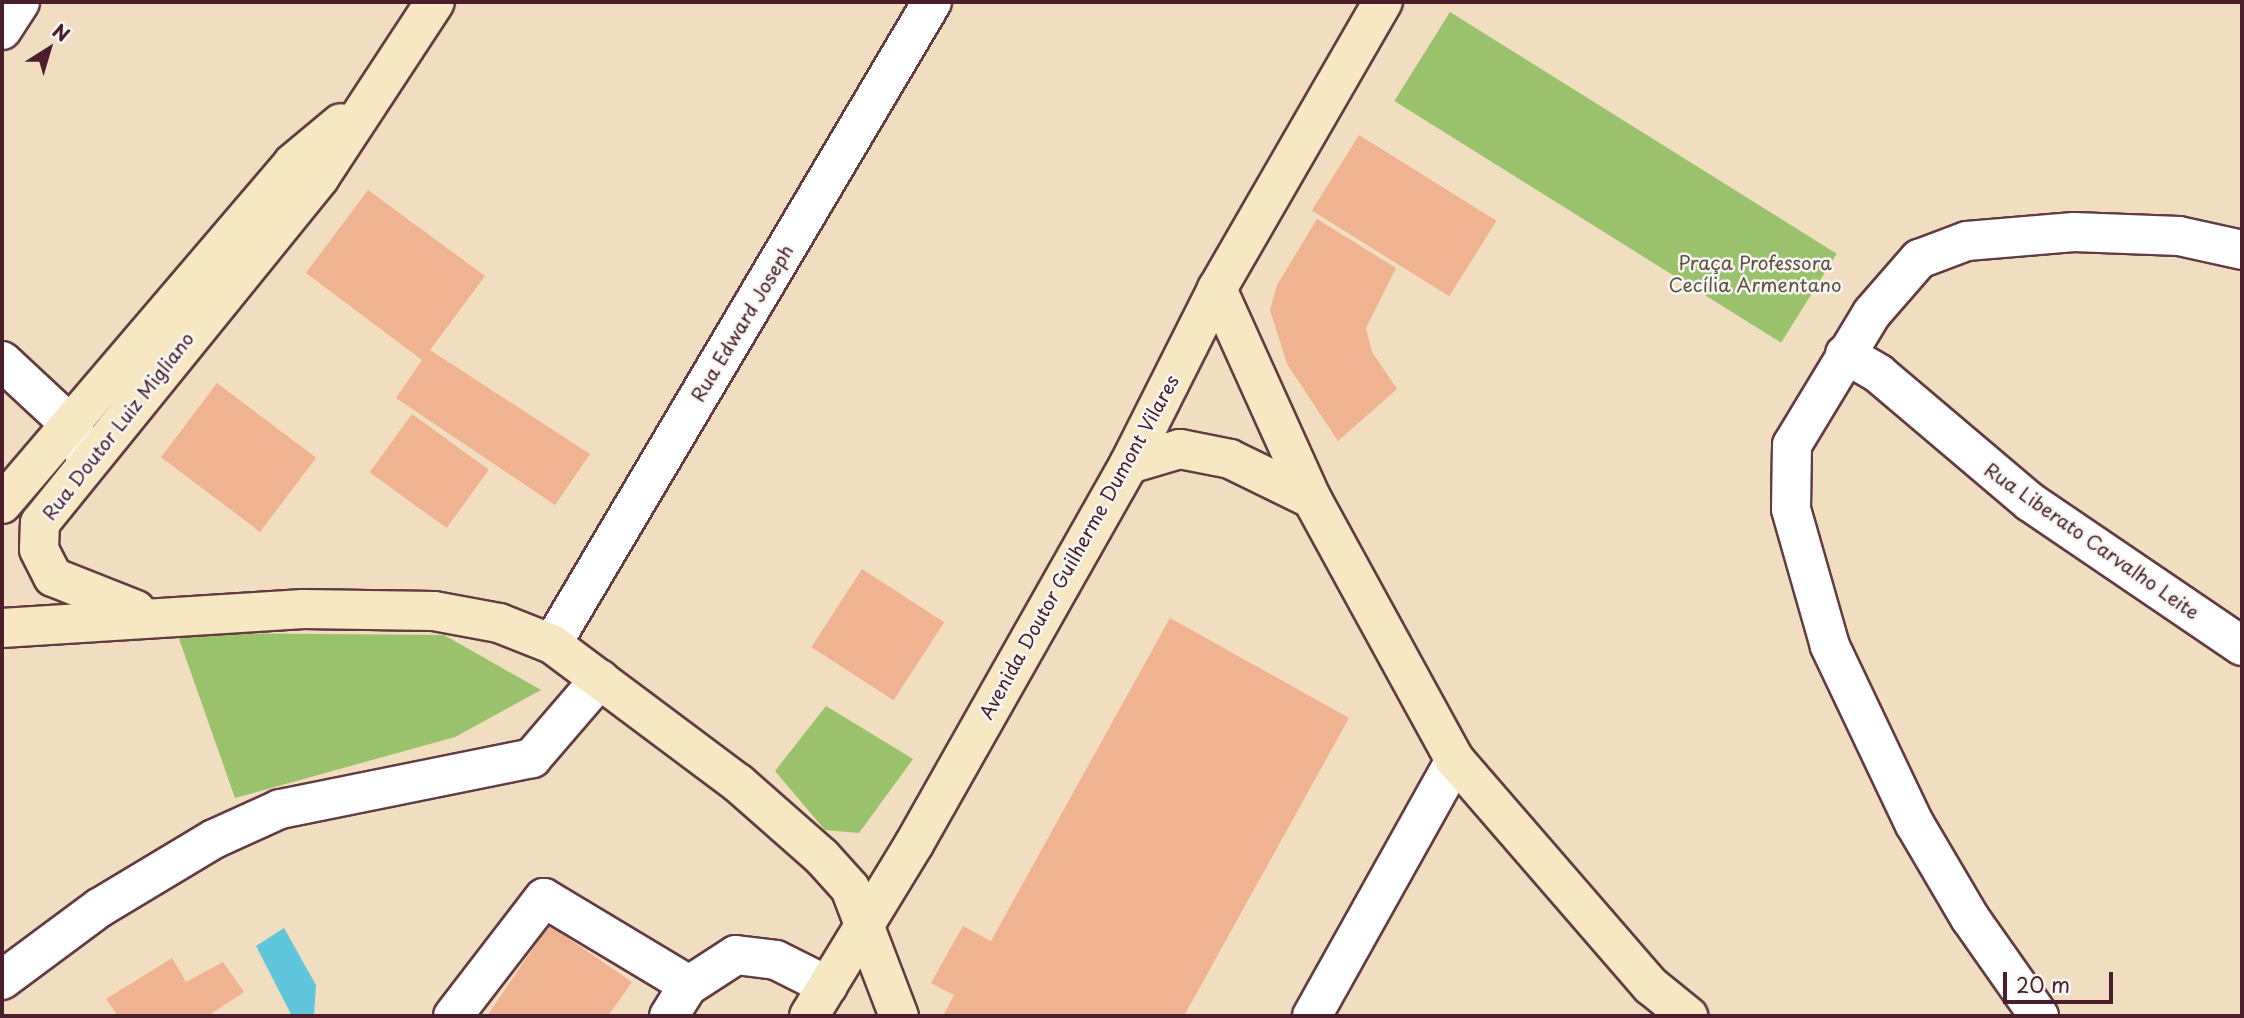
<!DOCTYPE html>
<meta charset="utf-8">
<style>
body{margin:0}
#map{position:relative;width:2244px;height:1018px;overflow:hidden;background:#f1ddbf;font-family:"Playpen Sans",sans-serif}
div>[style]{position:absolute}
.green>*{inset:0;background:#9ac16c;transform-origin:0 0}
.water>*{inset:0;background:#5fc6dc}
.building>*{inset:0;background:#f0b392;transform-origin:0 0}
.roads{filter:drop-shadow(2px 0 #633c41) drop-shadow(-2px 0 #633c41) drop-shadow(0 2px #633c41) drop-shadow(0 -2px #633c41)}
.street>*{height:38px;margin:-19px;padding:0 19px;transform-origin:19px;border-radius:19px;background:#fff}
.secondary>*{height:38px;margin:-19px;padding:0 19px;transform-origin:19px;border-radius:19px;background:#f7e8c3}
span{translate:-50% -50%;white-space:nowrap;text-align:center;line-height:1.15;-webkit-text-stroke:5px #f6f6f2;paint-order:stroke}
.park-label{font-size:19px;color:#62503e}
.street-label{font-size:19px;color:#4a1f2b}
.frame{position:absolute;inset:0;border:4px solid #4a1f2b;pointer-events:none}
.north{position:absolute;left:14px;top:14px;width:70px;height:70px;-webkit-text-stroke:5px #f6f6f2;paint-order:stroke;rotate:37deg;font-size:19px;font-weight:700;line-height:28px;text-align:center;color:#4a1f2b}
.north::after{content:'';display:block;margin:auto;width:24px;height:32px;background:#4a1f2b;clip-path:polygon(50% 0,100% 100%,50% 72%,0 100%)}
.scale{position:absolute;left:2003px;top:972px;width:110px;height:32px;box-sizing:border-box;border:4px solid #4a1f2b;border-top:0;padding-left:9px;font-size:21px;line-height:24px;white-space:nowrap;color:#4a1f2b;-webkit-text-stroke:5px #f6f6f2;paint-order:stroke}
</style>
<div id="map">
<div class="green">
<i style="left:1450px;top:12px;width:456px;height:105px;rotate:32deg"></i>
<i style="clip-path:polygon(177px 633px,444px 635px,541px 690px,455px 737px,235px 798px)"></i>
<i style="clip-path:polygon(826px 706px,913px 759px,859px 833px,825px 830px,775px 771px)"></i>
</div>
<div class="water">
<i style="clip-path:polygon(284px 928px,316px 985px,314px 1016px,292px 1016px,256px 946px)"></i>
</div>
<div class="building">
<i style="left:1359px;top:135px;width:162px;height:89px;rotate:32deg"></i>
<i style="clip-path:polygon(368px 190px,485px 276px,430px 350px,590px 454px,555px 505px,396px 398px,422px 360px,306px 273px)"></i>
<i style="clip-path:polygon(1317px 219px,1396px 268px,1366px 328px,1372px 352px,1397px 389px,1338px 441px,1287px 364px,1270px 310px,1277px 285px)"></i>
<i style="left:217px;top:383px;width:124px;height:93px;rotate:37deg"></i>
<i style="left:412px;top:414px;width:95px;height:72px;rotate:36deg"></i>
<i style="left:862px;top:569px;width:98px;height:93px;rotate:33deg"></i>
<i style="clip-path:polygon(1170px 618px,1349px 718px,1184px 1016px,943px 1016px,954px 995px,931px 983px,963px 926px,991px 941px)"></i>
<i style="clip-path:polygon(549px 925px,632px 982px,608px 1016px,487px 1016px)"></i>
<i style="clip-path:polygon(172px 958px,186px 982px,223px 962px,244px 992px,208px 1016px,118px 1016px,106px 999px)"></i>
</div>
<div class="roads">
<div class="street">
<i style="left:2px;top:30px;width:33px;rotate:-57deg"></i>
<i style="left:1845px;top:354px;width:39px;rotate:30deg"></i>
<i style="left:1879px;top:374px;width:198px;rotate:40.3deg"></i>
<i style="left:2030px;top:502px;width:256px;rotate:34.2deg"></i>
<i style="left:2px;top:361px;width:96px;rotate:42.9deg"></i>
<i style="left:72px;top:426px;width:32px;rotate:66deg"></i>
<i style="left:552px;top:644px;width:746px;rotate:-59.38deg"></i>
<i style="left:2px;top:980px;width:121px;rotate:-36.6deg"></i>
<i style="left:99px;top:908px;width:134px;rotate:-31deg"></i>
<i style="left:214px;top:839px;width:72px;rotate:-24.4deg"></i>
<i style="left:280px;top:809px;width:257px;rotate:-11.4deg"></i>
<i style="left:532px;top:758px;width:104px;rotate:-49.3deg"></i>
<i style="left:453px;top:1016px;width:149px;rotate:-52.4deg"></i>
<i style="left:544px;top:898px;width:169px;rotate:31deg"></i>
<i style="left:669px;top:1016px;width:36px;rotate:-58deg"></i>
<i style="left:688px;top:986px;width:57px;rotate:-32.9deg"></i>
<i style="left:736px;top:955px;width:40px;rotate:7.1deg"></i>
<i style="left:776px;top:960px;width:58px;rotate:26.6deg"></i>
<i style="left:1312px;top:1016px;width:293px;rotate:-60.8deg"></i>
<i style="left:2039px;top:1016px;width:120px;rotate:-125.1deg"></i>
<i style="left:1970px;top:918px;width:110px;rotate:-120.5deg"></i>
<i style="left:1914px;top:823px;width:196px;rotate:-115.4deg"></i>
<i style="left:1830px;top:646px;width:142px;rotate:-105.9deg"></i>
<i style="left:1791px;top:509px;width:64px;rotate:-89.1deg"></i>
<i style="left:1792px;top:445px;width:154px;rotate:-58.8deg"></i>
<i style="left:1872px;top:313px;width:72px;rotate:-49deg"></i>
<i style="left:1919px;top:259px;width:51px;rotate:-20.6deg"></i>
<i style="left:1967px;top:241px;width:107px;rotate:-4.8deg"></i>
<i style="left:2074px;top:232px;width:105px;rotate:2.2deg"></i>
<i style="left:2179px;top:236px;width:65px;rotate:12.5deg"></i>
</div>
<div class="secondary">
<i style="left:1217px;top:289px;width:230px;rotate:65.7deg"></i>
<i style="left:1312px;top:499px;width:298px;rotate:61.3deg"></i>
<i style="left:1455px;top:760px;width:299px;rotate:49.1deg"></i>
<i style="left:1651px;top:986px;width:48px;rotate:39deg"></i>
<i style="left:1129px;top:464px;width:53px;rotate:-16.4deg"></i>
<i style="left:1180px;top:449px;width:51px;rotate:11.3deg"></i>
<i style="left:1230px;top:459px;width:91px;rotate:26deg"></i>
<i style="left:2px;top:504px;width:448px;rotate:-49.5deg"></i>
<i style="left:293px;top:163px;width:62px;rotate:-39.8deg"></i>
<i style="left:136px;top:610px;width:89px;rotate:-158.3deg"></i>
<i style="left:53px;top:577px;width:31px;rotate:-117deg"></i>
<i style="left:39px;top:549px;width:26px;rotate:-88deg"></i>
<i style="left:40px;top:523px;width:445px;rotate:-51deg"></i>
<i style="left:320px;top:177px;width:209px;rotate:-56.7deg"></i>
<i style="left:2px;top:628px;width:302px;rotate:-3.6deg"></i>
<i style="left:303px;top:609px;width:131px;rotate:0.9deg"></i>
<i style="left:434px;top:611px;width:66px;rotate:10.5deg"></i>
<i style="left:499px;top:623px;width:57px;rotate:21.6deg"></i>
<i style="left:552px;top:644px;width:232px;rotate:36.8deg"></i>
<i style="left:738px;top:783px;width:112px;rotate:41.4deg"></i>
<i style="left:822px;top:857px;width:42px;rotate:47.9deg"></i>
<i style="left:850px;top:888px;width:137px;rotate:69.1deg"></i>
<i style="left:809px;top:1016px;width:202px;rotate:-58.6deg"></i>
<i style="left:914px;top:844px;width:437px;rotate:-60.5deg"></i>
<i style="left:1129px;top:464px;width:196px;rotate:-63.3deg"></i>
<i style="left:1217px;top:289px;width:332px;rotate:-60deg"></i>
</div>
</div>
<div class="park-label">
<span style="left:1755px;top:274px">Praça Professora<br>Cecília Armentano</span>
</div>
<div class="street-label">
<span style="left:742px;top:323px;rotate:-59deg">Rua Edward Joseph</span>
<span style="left:118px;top:426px;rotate:-52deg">Rua Doutor Luiz Migliano</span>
<span style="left:2092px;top:541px;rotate:35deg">Rua Liberato Carvalho Leite</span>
<span style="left:1079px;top:547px;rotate:-61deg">Avenida Doutor Guilherme Dumont Vilares</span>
</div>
<div class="frame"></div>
<div class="north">N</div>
<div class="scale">20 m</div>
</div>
